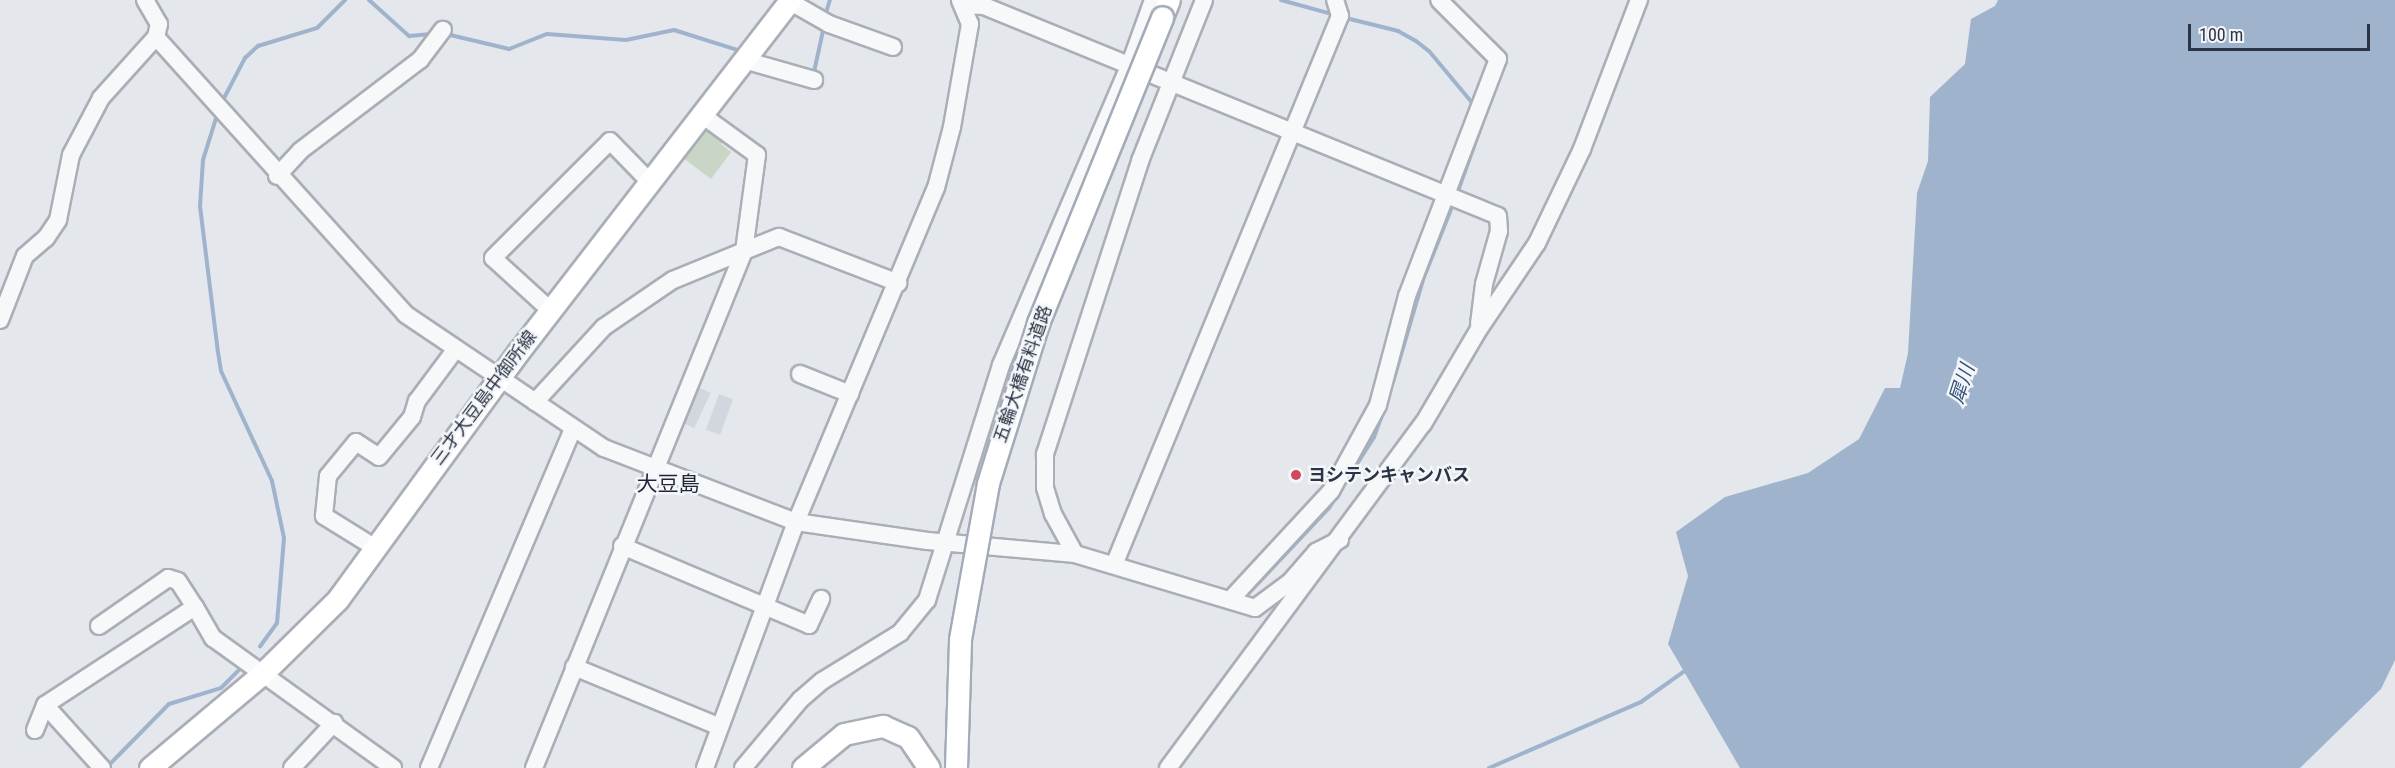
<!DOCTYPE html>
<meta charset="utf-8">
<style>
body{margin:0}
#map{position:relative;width:2395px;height:768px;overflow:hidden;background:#e4e7ec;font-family:"Roboto Condensed","Noto Sans JP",sans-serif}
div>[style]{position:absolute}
.built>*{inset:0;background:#d2d6de;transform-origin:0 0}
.green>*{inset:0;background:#c9d6c5}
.water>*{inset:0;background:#9fb4cc}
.stream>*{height:4px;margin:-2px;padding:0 2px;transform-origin:2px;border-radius:2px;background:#9fb4cc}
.roads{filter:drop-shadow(2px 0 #a9aeb7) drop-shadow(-2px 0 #a9aeb7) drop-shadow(0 2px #a9aeb7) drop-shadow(0 -2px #a9aeb7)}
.minor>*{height:16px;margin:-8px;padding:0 8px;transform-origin:8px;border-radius:8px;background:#f7f8fa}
.major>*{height:21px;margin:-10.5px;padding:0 10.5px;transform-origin:10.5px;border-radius:10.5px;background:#fff}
.bridges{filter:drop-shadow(2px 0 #a3abb8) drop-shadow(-2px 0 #a3abb8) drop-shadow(0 2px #a3abb8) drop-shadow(0 -2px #a3abb8)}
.major-bridge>*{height:21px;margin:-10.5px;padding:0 10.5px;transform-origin:10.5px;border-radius:10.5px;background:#fff}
.dots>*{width:16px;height:16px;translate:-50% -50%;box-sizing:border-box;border:3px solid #f4f6f9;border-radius:50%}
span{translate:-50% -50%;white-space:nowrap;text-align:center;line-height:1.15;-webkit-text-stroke:5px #f4f6f9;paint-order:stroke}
.street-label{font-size:18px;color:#2b3445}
.poi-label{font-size:18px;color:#2b3445;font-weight:700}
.left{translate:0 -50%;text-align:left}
.water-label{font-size:20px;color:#34527a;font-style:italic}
.quarter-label{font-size:21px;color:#1d2536}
.scale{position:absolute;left:2188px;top:24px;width:182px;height:27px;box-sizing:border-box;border:3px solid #2b3445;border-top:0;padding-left:8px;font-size:18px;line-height:21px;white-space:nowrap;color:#2b3445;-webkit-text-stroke:4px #f4f6f9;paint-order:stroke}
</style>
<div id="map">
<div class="built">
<i style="left:698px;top:387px;width:14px;height:39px;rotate:25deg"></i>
<i style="left:719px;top:394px;width:15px;height:38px;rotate:20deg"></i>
</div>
<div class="green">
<i style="clip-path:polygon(701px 125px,726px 138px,721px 144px,731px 152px,711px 179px,678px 154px)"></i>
</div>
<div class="water">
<i style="clip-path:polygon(1998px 0,2395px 0,2395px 660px,2381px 689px,2300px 768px,1740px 768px,1668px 644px,1688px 576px,1676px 532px,1725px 497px,1808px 473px,1859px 439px,1885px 388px,1900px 388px,1908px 353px,1917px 193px,1928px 161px,1930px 97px,1965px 64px,1971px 19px,1995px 6px)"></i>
</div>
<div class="stream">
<i style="left:369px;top:0;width:54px;rotate:42deg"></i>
<i style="left:409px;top:36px;width:23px;rotate:-5deg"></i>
<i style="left:1281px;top:0;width:53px;rotate:15.4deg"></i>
<i style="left:825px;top:16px;width:17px;rotate:-73deg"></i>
<i style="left:1346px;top:18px;width:54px;rotate:14deg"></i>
<i style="left:1398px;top:31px;width:21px;rotate:29deg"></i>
<i style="left:1416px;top:41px;width:16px;rotate:38deg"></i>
<i style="left:1429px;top:51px;width:70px;rotate:50.2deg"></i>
<i style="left:446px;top:34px;width:65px;rotate:13.4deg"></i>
<i style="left:509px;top:49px;width:41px;rotate:-21.5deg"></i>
<i style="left:547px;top:34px;width:79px;rotate:4.3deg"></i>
<i style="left:626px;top:40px;width:49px;rotate:-11.8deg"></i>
<i style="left:674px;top:30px;width:67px;rotate:17.4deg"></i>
<i style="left:814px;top:72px;width:47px;rotate:-77.7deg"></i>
<i style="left:222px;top:102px;width:50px;rotate:-62.4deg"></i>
<i style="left:245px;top:58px;width:18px;rotate:-43deg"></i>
<i style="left:258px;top:46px;width:62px;rotate:-17deg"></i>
<i style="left:317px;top:28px;width:40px;rotate:-45deg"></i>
<i style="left:218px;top:112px;width:50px;rotate:107.4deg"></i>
<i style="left:203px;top:160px;width:46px;rotate:93.7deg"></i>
<i style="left:200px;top:206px;width:147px;rotate:83deg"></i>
<i style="left:218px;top:352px;width:19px;rotate:81deg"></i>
<i style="left:221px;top:371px;width:121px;rotate:65.1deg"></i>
<i style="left:272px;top:481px;width:58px;rotate:78.1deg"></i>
<i style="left:284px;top:538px;width:85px;rotate:94.7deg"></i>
<i style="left:277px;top:623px;width:29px;rotate:126deg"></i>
<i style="left:1458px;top:191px;width:74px;rotate:-70.3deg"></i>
<i style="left:1393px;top:382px;width:109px;rotate:-73.6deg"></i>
<i style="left:1424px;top:277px;width:75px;rotate:-68.2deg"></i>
<i style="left:1247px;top:595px;width:120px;rotate:-46.7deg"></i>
<i style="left:1329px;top:508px;width:84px;rotate:-57.6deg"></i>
<i style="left:1374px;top:437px;width:27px;rotate:-70deg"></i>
<i style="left:107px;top:767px;width:88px;rotate:-45.5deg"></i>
<i style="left:169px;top:704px;width:54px;rotate:-17.1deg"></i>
<i style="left:221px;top:688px;width:28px;rotate:-45deg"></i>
<i style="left:1489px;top:768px;width:166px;rotate:-23.5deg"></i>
<i style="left:1641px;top:702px;width:55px;rotate:-35.4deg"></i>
</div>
<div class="roads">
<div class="minor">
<i style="left:145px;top:0;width:28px;rotate:60deg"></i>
<i style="left:159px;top:24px;width:13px;rotate:103deg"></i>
<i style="left:156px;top:37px;width:372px;rotate:48deg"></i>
<i style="left:405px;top:314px;width:240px;rotate:34deg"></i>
<i style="left:604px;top:448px;width:206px;rotate:21.1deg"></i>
<i style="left:796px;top:522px;width:133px;rotate:8.2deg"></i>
<i style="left:928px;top:541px;width:148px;rotate:5.1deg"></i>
<i style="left:1075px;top:554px;width:188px;rotate:16.7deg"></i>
<i style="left:1255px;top:608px;width:44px;rotate:-36.6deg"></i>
<i style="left:1290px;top:582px;width:40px;rotate:-49deg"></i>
<i style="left:1316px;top:552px;width:27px;rotate:-27deg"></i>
<i style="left:789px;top:1px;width:46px;rotate:29.9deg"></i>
<i style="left:829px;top:24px;width:68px;rotate:19.8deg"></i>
<i style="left:964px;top:5px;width:20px;rotate:3deg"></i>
<i style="left:984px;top:6px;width:555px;rotate:22.22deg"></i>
<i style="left:1498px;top:216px;width:15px;rotate:86deg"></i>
<i style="left:1499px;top:231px;width:55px;rotate:105.8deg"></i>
<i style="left:1484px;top:284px;width:40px;rotate:97.1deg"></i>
<i style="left:744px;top:60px;width:73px;rotate:15.9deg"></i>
<i style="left:277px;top:176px;width:34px;rotate:-47deg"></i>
<i style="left:300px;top:151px;width:151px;rotate:-37.2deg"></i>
<i style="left:420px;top:60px;width:38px;rotate:-53deg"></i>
<i style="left:550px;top:310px;width:77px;rotate:-137.6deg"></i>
<i style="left:493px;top:258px;width:165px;rotate:-45deg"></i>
<i style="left:610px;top:141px;width:57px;rotate:45.7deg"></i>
<i style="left:0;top:320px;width:69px;rotate:-68.7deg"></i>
<i style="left:25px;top:256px;width:28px;rotate:-41deg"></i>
<i style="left:46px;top:238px;width:22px;rotate:-56deg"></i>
<i style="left:58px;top:220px;width:66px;rotate:-78.7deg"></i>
<i style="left:71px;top:155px;width:64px;rotate:-62.2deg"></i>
<i style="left:101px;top:98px;width:82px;rotate:-48deg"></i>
<i style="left:800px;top:374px;width:54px;rotate:21.8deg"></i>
<i style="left:535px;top:402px;width:102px;rotate:-47.4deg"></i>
<i style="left:604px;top:327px;width:83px;rotate:-34.3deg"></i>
<i style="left:673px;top:280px;width:77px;rotate:-22.2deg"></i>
<i style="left:744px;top:251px;width:97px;rotate:-82.3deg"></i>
<i style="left:757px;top:155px;width:68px;rotate:-144deg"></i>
<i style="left:622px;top:546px;width:203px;rotate:22.9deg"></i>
<i style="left:809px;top:625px;width:29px;rotate:-65deg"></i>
<i style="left:374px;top:547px;width:59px;rotate:-148.2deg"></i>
<i style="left:324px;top:516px;width:40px;rotate:-84.3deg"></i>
<i style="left:328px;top:476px;width:44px;rotate:-50.5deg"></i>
<i style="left:356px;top:442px;width:27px;rotate:33deg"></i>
<i style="left:379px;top:457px;width:52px;rotate:-50.5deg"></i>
<i style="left:412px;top:417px;width:17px;rotate:-73deg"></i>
<i style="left:417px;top:401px;width:64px;rotate:-53.3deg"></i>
<i style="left:1075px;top:554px;width:46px;rotate:-118.8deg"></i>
<i style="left:1053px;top:514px;width:28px;rotate:-107deg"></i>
<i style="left:1045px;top:487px;width:33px;rotate:-90deg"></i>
<i style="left:1045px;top:454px;width:308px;rotate:-72deg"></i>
<i style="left:1140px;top:161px;width:173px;rotate:-68.3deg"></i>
<i style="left:1114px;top:565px;width:594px;rotate:-67.63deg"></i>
<i style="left:1340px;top:16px;width:17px;rotate:-107deg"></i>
<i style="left:1231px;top:599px;width:147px;rotate:-47.2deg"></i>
<i style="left:1331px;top:491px;width:98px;rotate:-61.3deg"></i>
<i style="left:1378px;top:405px;width:113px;rotate:-75.1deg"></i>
<i style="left:1407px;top:296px;width:254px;rotate:-69deg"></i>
<i style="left:1498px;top:59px;width:83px;rotate:-135deg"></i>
<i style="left:99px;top:626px;width:84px;rotate:-34.8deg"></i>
<i style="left:168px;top:578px;width:10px;rotate:17deg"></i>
<i style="left:178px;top:581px;width:31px;rotate:57deg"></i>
<i style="left:574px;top:667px;width:156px;rotate:22.3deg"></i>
<i style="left:35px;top:730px;width:27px;rotate:-68deg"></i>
<i style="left:102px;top:768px;width:85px;rotate:-132.1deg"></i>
<i style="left:45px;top:705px;width:179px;rotate:-33.2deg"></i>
<i style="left:195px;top:607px;width:36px;rotate:60deg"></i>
<i style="left:213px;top:638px;width:222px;rotate:35.8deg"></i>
<i style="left:292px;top:768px;width:62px;rotate:-47deg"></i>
<i style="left:429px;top:768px;width:368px;rotate:-67deg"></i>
<i style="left:534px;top:768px;width:558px;rotate:-67.89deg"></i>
<i style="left:744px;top:251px;width:38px;rotate:-22deg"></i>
<i style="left:779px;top:237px;width:128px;rotate:21.1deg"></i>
<i style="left:705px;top:768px;width:262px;rotate:-69.7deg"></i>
<i style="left:796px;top:522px;width:362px;rotate:-67.3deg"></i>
<i style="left:936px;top:188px;width:63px;rotate:-75.3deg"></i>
<i style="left:952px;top:127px;width:105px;rotate:-80.1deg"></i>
<i style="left:970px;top:24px;width:26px;rotate:-113deg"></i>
<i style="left:743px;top:768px;width:89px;rotate:-50deg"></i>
<i style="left:800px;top:700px;width:29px;rotate:-41deg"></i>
<i style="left:822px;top:681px;width:92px;rotate:-31.6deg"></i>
<i style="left:900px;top:633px;width:43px;rotate:-50.7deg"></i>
<i style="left:927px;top:600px;width:246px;rotate:-72.5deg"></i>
<i style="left:1001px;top:365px;width:327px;rotate:-66.8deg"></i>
<i style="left:1130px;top:64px;width:68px;rotate:-70.2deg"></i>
<i style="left:1168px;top:768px;width:428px;rotate:-53.5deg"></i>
<i style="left:1423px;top:424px;width:110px;rotate:-59.5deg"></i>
<i style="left:1479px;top:329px;width:104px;rotate:-56deg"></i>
<i style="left:1537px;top:243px;width:104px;rotate:-64.4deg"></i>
<i style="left:1582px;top:149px;width:160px;rotate:-69.1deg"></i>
</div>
<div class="major">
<i style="left:1162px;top:17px;width:18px;rotate:-68deg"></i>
<i style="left:150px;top:768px;width:145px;rotate:-40deg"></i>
<i style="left:261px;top:675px;width:108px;rotate:-44.6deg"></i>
<i style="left:338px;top:599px;width:307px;rotate:-53.9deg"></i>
<i style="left:519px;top:351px;width:443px;rotate:-52.3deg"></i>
<i style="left:803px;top:768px;width:53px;rotate:-39.7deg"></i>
<i style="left:844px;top:734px;width:40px;rotate:-12deg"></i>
<i style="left:883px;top:726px;width:27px;rotate:24deg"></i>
<i style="left:908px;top:737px;width:37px;rotate:56deg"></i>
</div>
</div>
<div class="bridges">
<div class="major-bridge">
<i style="left:956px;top:768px;width:129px;rotate:-88.2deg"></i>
<i style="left:960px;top:639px;width:158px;rotate:-79.8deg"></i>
<i style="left:988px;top:483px;width:168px;rotate:-72.6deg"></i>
<i style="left:1038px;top:323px;width:330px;rotate:-67.9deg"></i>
</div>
</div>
<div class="dots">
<i style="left:1296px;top:475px;background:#d1495b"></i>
</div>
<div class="street-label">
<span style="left:1023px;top:374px;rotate:-71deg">五輪大橋有料道路</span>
<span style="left:484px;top:398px;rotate:-53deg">三才大豆島中御所線</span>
</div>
<div class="poi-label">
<span class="left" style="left:1308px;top:475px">ヨシテンキャンバス</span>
</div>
<div class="water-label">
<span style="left:1962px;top:384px;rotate:-72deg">犀川</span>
</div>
<div class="quarter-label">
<span style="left:668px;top:484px">大豆島</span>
</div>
<div class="scale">100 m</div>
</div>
